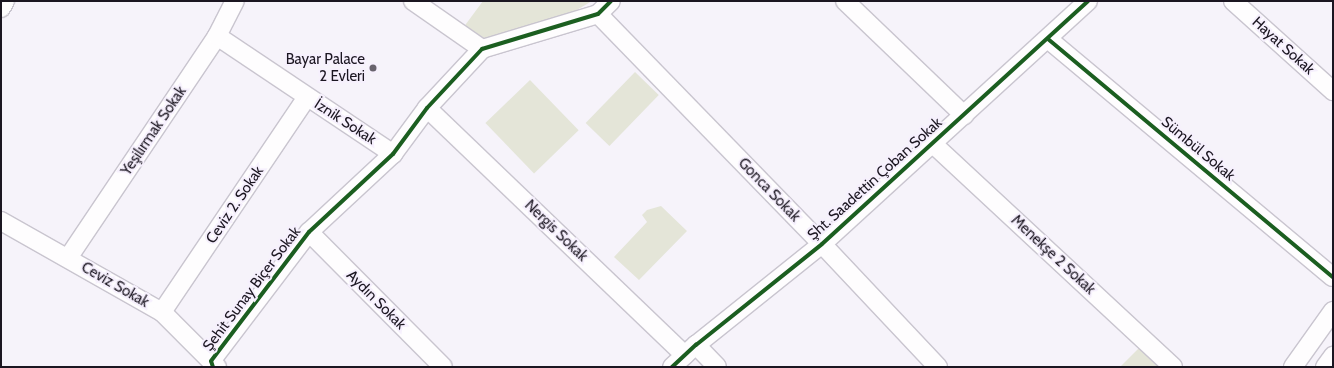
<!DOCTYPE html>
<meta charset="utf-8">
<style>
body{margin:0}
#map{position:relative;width:1334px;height:368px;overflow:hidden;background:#f6f3fa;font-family:Cabin,sans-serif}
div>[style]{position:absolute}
.green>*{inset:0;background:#e4e5d8;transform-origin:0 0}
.roads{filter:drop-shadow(1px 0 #c9c5cf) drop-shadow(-1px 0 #c9c5cf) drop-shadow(0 1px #c9c5cf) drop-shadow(0 -1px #c9c5cf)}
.minor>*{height:18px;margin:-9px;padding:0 9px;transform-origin:9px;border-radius:9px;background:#fefdfe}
.cycleway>*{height:4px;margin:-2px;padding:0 2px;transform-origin:2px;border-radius:2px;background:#1b5e20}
.dots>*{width:11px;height:11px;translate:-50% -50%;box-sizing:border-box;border:2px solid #f6f0fd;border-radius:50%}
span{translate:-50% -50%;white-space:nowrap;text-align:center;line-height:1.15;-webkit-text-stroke:4px #f6f0fd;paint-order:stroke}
.street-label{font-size:15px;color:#1b1621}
.poi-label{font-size:15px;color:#1b1621}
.right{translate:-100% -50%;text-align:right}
.frame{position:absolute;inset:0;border:2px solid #1b1621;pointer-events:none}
</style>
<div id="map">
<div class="green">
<i style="clip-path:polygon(483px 1px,592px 1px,560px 20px,480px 40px,463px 28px)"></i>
<i style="left:635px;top:72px;width:33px;height:71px;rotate:44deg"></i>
<i style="left:530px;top:80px;width:70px;height:62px;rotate:46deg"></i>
<i style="clip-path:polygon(661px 206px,687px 231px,639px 280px,614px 257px,647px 222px,642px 215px,647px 210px)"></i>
<i style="clip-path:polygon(1140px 347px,1162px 367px,1120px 367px)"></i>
</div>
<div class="roads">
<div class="minor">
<i style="left:413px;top:1px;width:84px;rotate:34.8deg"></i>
<i style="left:845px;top:1px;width:165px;rotate:43.8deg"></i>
<i style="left:1233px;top:1px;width:135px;rotate:42deg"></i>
<i style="left:1px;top:8px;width:8px;rotate:-60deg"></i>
<i style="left:598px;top:14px;width:321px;rotate:45.8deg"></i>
<i style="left:822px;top:244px;width:169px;rotate:46.7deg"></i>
<i style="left:217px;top:36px;width:212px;rotate:33.8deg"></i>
<i style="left:1048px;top:39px;width:371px;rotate:39.9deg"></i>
<i style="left:427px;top:108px;width:357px;rotate:43.8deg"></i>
<i style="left:932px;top:143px;width:329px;rotate:42.9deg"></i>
<i style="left:1px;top:221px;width:185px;rotate:29.5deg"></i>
<i style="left:162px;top:312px;width:78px;rotate:45deg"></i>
<i style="left:309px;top:232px;width:190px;rotate:45.2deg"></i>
<i style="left:68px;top:258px;width:267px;rotate:-56.1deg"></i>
<i style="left:217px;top:36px;width:39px;rotate:-63deg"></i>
<i style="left:162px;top:312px;width:259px;rotate:-56deg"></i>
<i style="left:696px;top:345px;width:30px;rotate:46deg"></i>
<i style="left:213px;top:367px;width:6px;rotate:-108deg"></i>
<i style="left:211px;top:361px;width:162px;rotate:-52.8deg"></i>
<i style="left:309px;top:232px;width:115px;rotate:-42.9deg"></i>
<i style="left:393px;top:154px;width:57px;rotate:-53.5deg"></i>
<i style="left:427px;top:108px;width:81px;rotate:-47deg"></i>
<i style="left:482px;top:49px;width:121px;rotate:-16.8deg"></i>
<i style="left:598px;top:14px;width:18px;rotate:-45deg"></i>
<i style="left:672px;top:367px;width:33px;rotate:-43deg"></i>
<i style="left:696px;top:345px;width:161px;rotate:-38.7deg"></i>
<i style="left:822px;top:244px;width:360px;rotate:-42.4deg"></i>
<i style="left:1293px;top:367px;width:69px;rotate:-54.5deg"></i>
<i style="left:1325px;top:367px;width:14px;rotate:-54deg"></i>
</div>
</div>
<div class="cycleway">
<i style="left:1048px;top:39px;width:371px;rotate:39.9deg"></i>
<i style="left:213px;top:367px;width:6px;rotate:-108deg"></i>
<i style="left:211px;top:361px;width:162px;rotate:-52.8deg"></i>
<i style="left:309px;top:232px;width:115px;rotate:-42.9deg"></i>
<i style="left:393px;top:154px;width:57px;rotate:-53.5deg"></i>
<i style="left:427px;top:108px;width:81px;rotate:-47deg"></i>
<i style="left:482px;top:49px;width:121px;rotate:-16.8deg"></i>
<i style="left:598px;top:14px;width:18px;rotate:-45deg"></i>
<i style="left:672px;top:367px;width:33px;rotate:-43deg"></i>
<i style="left:696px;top:345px;width:161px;rotate:-38.7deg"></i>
<i style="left:822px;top:244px;width:360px;rotate:-42.4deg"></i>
</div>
<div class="dots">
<i style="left:373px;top:68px;background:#68636d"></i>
</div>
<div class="street-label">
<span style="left:1283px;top:46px;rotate:42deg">Hayat Sokak</span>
<span style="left:345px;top:122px;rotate:33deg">İznik Sokak</span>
<span style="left:154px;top:131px;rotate:-56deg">Yeşilırmak Sokak</span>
<span style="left:1198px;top:149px;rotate:40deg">Sümbül Sokak</span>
<span style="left:875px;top:179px;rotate:-42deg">Şht. Saadettin Çoban Sokak</span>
<span style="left:769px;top:190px;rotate:46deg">Gonca Sokak</span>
<span style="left:235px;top:205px;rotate:-56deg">Ceviz 2. Sokak</span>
<span style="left:556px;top:231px;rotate:44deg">Nergis Sokak</span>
<span style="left:1053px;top:255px;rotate:43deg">Menekşe 2 Sokak</span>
<span style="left:115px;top:285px;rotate:30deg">Ceviz Sokak</span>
<span style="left:252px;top:289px;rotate:-53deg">Şehit Sunay Biçer Sokak</span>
<span style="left:376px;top:300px;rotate:45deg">Aydın Sokak</span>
</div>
<div class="poi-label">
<span class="right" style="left:365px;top:68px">Bayar Palace<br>2 Evleri</span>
</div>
<div class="frame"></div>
</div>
